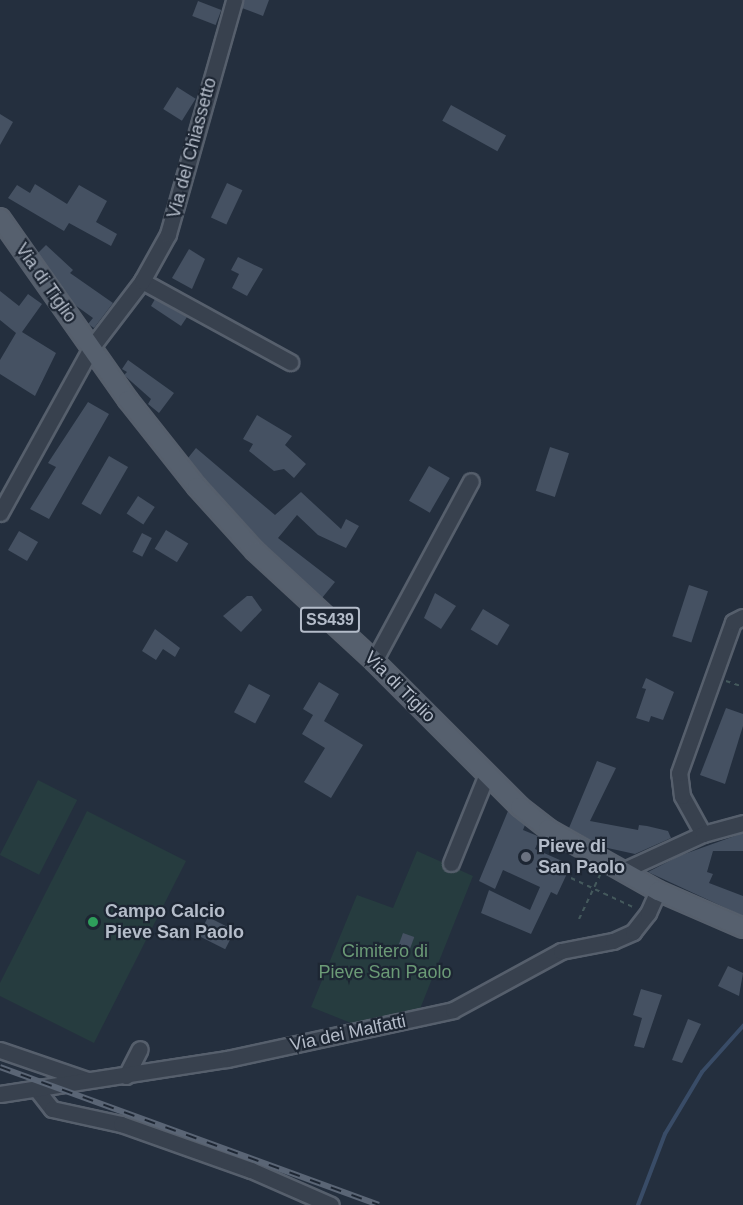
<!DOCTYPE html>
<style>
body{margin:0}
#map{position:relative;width:743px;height:1205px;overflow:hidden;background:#242f3e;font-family:Helvetica,sans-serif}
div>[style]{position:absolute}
.green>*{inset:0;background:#263c3f;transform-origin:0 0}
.stream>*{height:4px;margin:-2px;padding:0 2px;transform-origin:2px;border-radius:2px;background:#394c67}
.building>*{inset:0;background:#455162;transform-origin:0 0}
.path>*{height:2px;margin-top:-1px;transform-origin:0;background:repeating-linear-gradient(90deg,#44595c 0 4.5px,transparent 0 9px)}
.roads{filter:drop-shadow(2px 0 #565f6c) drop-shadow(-2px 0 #565f6c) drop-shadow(0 2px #565f6c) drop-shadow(0 -2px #565f6c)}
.minor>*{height:15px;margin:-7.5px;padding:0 7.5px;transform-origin:7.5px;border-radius:7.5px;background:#38414e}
.major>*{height:18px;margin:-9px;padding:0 9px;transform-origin:9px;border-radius:9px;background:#56606e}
.rail>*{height:6px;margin-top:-3px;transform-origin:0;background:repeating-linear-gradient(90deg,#1d2633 0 11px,#5a6575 0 22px);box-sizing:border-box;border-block:2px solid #5a6575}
.dots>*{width:16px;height:16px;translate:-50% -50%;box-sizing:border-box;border:3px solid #1d2633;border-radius:50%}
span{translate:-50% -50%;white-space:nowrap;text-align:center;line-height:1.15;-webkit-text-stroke:4.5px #1d2633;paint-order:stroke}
.shield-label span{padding:2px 4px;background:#1d2633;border:2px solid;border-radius:4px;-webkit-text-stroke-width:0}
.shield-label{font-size:16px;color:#b4bcc9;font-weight:700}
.street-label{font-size:18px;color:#b4bcc9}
.poi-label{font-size:18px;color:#b4bcc9;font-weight:700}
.left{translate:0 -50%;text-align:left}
.park-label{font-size:18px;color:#6b9a76}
</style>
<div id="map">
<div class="green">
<i style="left:38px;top:780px;width:44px;height:84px;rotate:27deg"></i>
<i style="clip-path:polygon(87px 811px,186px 861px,94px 1043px,0 996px,0 983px)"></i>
<i style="clip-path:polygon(417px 851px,473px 876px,420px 1009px,356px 1025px,311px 1007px,357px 895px,393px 908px)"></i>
</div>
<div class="stream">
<i style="left:638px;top:1205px;width:76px;rotate:-69.2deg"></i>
<i style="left:665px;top:1134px;width:72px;rotate:-59.2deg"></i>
<i style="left:702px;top:1072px;width:62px;rotate:-48.3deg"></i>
</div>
<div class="building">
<i style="clip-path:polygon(243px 0,269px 0,263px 16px,242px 8px)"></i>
<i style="left:198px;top:1px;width:25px;height:16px;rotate:21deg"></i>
<i style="left:177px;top:87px;width:22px;height:26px;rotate:32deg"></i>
<i style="left:451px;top:105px;width:63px;height:18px;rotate:29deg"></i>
<i style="clip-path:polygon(0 114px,13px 122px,0 145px)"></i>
<i style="left:227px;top:183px;width:17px;height:38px;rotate:25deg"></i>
<i style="clip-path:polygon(35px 184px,67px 204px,79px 185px,107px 201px,96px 222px,117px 234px,111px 246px,69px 223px,64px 231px,8px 198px,17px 185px,30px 193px)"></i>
<i style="clip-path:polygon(46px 245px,73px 270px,70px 273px,113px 303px,94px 328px,88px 324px,93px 318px,75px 305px,38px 253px)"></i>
<i style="clip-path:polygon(189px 249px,205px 259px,192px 289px,172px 278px)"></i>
<i style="clip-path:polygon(238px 257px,263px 269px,247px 296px,232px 288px,239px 274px,231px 270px)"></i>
<i style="clip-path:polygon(0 291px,19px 306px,28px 294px,42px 304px,22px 332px,56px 353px,35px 396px,0 374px,0 360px,16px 333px,0 320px)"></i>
<i style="clip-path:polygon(155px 299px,187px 317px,181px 326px,151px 306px)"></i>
<i style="clip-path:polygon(128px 360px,174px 393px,159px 413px,148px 404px,151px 399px,124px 375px,127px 372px,122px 369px)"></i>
<i style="clip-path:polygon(88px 402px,109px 414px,49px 519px,30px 509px,56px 467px,48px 463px)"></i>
<i style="clip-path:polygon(257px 415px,292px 436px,285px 445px,306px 464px,294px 478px,284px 469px,274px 471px,249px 451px,253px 444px,243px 439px)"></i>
<i style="left:550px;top:447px;width:20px;height:46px;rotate:18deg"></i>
<i style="clip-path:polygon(196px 448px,275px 515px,301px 492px,341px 529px,346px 519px,359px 526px,346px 548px,318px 535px,297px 515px,278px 538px,335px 582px,322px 598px,263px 543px,206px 480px,188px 458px)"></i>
<i style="left:109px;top:456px;width:22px;height:55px;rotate:30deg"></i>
<i style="left:429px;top:466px;width:24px;height:40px;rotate:30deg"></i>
<i style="left:138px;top:496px;width:20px;height:21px;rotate:33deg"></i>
<i style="left:166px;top:530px;width:26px;height:22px;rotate:31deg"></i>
<i style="left:19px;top:531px;width:22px;height:22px;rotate:30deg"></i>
<i style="left:142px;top:533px;width:11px;height:21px;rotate:27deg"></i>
<i style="left:689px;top:585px;width:20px;height:54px;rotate:18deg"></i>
<i style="clip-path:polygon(435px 593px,456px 606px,441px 629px,424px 618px)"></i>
<i style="clip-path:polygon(247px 596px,252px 596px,262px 610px,241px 632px,223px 616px)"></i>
<i style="left:483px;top:609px;width:31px;height:24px;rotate:31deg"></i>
<i style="clip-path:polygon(155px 629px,180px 648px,175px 657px,163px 649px,156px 660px,142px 651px)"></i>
<i style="clip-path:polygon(646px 678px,674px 692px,663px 720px,651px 716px,649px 722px,636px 718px,646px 689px,642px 688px)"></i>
<i style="clip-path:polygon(319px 682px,339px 694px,324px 721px,363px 745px,331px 798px,304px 782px,325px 748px,302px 734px,313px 715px,303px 709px)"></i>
<i style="left:249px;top:684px;width:24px;height:32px;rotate:28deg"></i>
<i style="clip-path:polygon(726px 708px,743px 714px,743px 726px,725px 784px,700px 775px)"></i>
<i style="clip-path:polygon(597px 761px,616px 768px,590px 821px,638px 830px,639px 825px,647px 826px,668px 831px,671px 838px,635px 854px,603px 847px,569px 828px)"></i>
<i style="clip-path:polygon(508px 811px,525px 825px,523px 830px,540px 837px,535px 849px,571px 865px,557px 895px,551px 892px,531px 934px,481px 913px,489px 890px,530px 910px,540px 887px,503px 870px,495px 889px,479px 881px)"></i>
<i style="clip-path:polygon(743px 833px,743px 851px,713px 851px,707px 872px,713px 874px,709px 883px,743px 896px,743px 916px,648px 872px,679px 856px)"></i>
<i style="left:208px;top:917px;width:30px;height:21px;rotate:27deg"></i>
<i style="left:403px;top:933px;width:12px;height:22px;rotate:20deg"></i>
<i style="clip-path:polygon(728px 966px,743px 973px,739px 996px,718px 986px)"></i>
<i style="clip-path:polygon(641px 989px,662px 995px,644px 1048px,634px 1046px,642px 1018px,633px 1015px)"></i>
<i style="clip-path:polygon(688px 1019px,701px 1024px,682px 1063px,672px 1060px)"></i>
</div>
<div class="path">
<i style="left:726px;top:681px;width:18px;rotate:19deg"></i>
<i style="left:571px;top:878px;width:68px;rotate:25.1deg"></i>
<i style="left:579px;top:919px;width:49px;rotate:-64.5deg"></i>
</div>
<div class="roads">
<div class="minor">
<i style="left:142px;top:281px;width:169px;rotate:28.7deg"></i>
<i style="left:0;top:513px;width:188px;rotate:-61.1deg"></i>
<i style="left:91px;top:348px;width:84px;rotate:-52.7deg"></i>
<i style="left:142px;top:281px;width:54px;rotate:-61deg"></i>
<i style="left:168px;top:234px;width:243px;rotate:-74.2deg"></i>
<i style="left:374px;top:661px;width:204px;rotate:-61.7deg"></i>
<i style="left:703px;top:834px;width:43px;rotate:-118.9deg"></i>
<i style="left:682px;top:796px;width:23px;rotate:-97deg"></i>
<i style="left:679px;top:773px;width:160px;rotate:-70.3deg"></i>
<i style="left:733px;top:622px;width:11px;rotate:-27deg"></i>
<i style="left:451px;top:863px;width:96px;rotate:-68deg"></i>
<i style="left:622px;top:871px;width:89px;rotate:-24.6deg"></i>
<i style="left:703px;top:834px;width:41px;rotate:-15.4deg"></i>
<i style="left:0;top:1050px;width:92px;rotate:19deg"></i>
<i style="left:126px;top:1076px;width:30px;rotate:-63deg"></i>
<i style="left:37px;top:1090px;width:24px;rotate:52deg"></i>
<i style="left:52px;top:1109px;width:71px;rotate:12.3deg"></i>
<i style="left:121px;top:1124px;width:138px;rotate:19.5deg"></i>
<i style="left:251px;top:1170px;width:87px;rotate:23.6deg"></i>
<i style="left:0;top:1094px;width:230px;rotate:-8.8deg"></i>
<i style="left:227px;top:1059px;width:231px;rotate:-12.2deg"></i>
<i style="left:453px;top:1010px;width:123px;rotate:-28.6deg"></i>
<i style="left:561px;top:951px;width:53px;rotate:-10.9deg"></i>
<i style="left:613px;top:941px;width:22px;rotate:-24deg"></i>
<i style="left:633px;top:932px;width:24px;rotate:-52deg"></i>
<i style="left:648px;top:913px;width:24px;rotate:-66deg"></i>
</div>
<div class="major">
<i style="left:0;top:218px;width:223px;rotate:54.9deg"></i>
<i style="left:128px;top:400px;width:111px;rotate:51.6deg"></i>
<i style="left:197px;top:487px;width:86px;rotate:47.8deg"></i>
<i style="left:255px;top:551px;width:162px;rotate:42.7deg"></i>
<i style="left:374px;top:661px;width:206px;rotate:45deg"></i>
<i style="left:520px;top:807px;width:36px;rotate:38deg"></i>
<i style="left:548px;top:829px;width:126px;rotate:29.4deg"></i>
<i style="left:658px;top:891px;width:93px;rotate:23.5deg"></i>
</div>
</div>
<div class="rail">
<i style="left:0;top:1067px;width:403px;rotate:20deg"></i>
</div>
<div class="dots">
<i style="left:526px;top:857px;background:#6b7280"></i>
<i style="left:93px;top:922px;background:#2e9e5b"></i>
</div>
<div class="shield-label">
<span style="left:330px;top:620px">SS439</span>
</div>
<div class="street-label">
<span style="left:192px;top:148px;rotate:-75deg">Via del Chiassetto</span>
<span style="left:46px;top:283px;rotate:55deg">Via di Tiglio</span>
<span style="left:400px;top:687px;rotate:45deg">Via di Tiglio</span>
<span style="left:348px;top:1033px;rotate:-12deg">Via dei Malfatti</span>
</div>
<div class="poi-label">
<span class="left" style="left:538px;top:857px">Pieve di<br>San Paolo</span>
<span class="left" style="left:105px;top:922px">Campo Calcio<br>Pieve San Paolo</span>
</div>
<div class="park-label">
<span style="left:385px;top:962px">Cimitero di<br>Pieve San Paolo</span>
</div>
</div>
